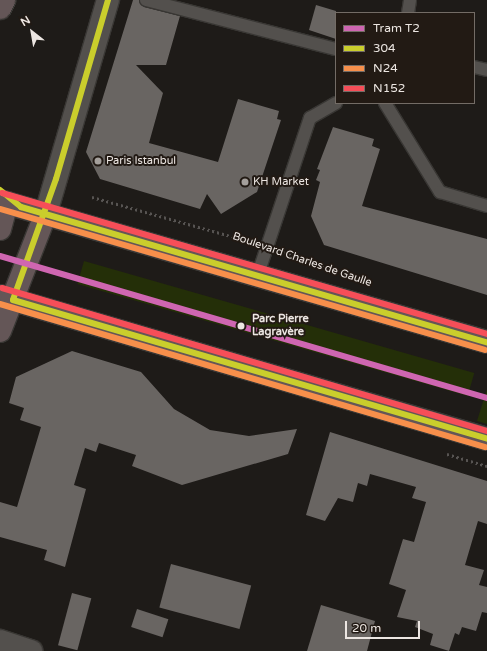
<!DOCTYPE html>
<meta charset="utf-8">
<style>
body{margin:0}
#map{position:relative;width:487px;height:651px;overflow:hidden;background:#1e1b18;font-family:"Varela Round",sans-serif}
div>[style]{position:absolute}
.green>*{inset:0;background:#242f08;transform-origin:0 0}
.building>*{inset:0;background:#696562;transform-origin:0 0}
.path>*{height:2.5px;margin-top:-1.25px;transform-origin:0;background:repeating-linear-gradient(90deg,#575452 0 2px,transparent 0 5px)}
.roads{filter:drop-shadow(1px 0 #393734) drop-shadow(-1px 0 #393734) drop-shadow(0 1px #393734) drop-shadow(0 -1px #393734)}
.lane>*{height:12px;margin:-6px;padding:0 6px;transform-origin:6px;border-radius:6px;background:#53504d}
.street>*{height:22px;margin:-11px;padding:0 11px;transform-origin:11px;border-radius:11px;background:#53504d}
.primary>*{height:22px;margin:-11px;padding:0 11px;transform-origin:11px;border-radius:11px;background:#645657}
.bus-1>*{height:6px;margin:-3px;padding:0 3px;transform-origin:3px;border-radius:3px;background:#cace2c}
.bus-2>*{height:6px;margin:-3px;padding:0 3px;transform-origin:3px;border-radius:3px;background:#f78f4b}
.bus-3>*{height:6px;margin:-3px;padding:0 3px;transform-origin:3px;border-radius:3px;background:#f64e58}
.tram-1>*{height:6px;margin:-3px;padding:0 3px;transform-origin:3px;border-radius:3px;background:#cf66b1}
.dots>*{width:11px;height:11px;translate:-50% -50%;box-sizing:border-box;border:2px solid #221a14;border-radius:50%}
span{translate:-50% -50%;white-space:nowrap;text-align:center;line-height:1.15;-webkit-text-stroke:4px #221a14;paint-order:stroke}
.poi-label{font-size:11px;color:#ece6e2}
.left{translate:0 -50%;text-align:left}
.street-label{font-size:11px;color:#ece6e2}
.stop-label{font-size:11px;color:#ece6e2;font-weight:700}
.legend{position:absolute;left:335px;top:12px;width:140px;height:92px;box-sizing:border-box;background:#221a14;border:1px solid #736c66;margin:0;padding:5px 7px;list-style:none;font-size:12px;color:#ece6e2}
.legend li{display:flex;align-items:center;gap:8px;height:20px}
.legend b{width:20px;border:1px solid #736c66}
.north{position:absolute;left:12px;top:12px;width:40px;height:40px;-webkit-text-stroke:3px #221a14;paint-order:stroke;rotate:329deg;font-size:11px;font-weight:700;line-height:16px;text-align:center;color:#ece6e2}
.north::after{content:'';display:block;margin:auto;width:14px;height:18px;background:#ece6e2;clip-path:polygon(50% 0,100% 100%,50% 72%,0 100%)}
.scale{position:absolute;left:345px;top:621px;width:75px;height:18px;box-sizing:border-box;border:2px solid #ece6e2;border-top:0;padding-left:5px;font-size:12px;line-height:14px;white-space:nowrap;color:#ece6e2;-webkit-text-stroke:3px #221a14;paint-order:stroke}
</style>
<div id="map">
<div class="green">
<i style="left:84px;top:261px;width:406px;height:24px;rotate:16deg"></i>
<i style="clip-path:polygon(487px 389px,487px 424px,477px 421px)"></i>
</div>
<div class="building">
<i style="clip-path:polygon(133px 0,139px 0,144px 7px,180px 16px,166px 65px,136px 65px,163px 93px,149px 143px,218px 162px,238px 99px,279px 111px,277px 119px,281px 120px,257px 192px,221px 214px,207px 194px,200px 209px,100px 179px,86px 152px)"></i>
<i style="clip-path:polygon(316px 5px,336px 11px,336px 39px,309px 30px)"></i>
<i style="clip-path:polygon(333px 127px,374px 139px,372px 146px,380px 149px,362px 206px,487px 239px,487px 295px,324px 245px,311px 216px,320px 182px,316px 180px,320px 170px,317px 169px)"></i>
<i style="clip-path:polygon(72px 351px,141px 372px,174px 409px,210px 430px,249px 436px,297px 429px,288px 454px,182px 485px,132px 466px,136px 455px,99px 443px,96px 452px,85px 448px,74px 485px,86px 489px,65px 567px,44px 560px,47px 550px,0 537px,0 502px,17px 507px,41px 427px,20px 420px,24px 408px,9px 403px,16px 377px)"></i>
<i style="clip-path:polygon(330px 432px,487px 481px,487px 524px,478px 521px,465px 565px,484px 570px,479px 585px,487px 587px,487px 613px,482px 612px,476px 631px,462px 627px,459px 635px,455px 633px,449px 651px,430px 645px,433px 634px,415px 627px,417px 621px,397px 617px,406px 590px,389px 584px,403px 539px,414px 542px,426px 502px,412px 498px,416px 487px,370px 474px,367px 486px,358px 483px,353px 502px,338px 498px,325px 521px,306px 515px)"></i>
<i style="left:171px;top:564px;width:83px;height:45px;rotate:15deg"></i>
<i style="left:72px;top:593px;width:20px;height:54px;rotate:15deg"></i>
<i style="clip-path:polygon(321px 605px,375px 621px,367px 651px,307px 651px)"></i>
<i style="left:137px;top:609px;width:33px;height:19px;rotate:18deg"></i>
</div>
<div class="path">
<i style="left:92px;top:197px;width:163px;rotate:15.7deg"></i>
<i style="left:284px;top:252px;width:63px;rotate:20.4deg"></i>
<i style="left:447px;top:454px;width:42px;rotate:16.7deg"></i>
</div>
<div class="roads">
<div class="lane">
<i style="left:146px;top:0;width:196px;rotate:14.5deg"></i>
<i style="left:408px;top:13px;width:13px;rotate:-81deg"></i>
<i style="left:474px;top:67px;width:13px;rotate:13deg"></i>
<i style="left:385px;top:103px;width:105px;rotate:58.3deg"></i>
<i style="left:440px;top:192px;width:49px;rotate:16.6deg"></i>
<i style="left:257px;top:277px;width:168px;rotate:-71.6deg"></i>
<i style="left:310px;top:118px;width:30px;rotate:-30deg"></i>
</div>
<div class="street">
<i style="left:46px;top:213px;width:222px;rotate:-73.8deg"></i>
<i style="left:0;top:641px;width:33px;rotate:18deg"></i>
</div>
<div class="primary">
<i style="left:0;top:8px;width:9px;rotate:-63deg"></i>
<i style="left:0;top:201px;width:507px;rotate:16.15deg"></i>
<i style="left:0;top:229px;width:27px;rotate:-75deg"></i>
<i style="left:0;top:296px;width:508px;rotate:16.36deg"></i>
<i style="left:0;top:331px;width:127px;rotate:-68.7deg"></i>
</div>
</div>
<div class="bus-1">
<i style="left:108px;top:0;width:186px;rotate:106.2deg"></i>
<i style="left:56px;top:179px;width:128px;rotate:109.6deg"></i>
<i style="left:13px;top:300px;width:494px;rotate:16.3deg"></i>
<i style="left:0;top:190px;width:27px;rotate:39deg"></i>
<i style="left:21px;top:207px;width:485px;rotate:16.2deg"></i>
</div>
<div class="bus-2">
<i style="left:0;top:209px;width:505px;rotate:16.21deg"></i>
<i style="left:0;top:304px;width:506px;rotate:16.43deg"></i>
</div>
<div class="bus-3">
<i style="left:2px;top:193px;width:505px;rotate:16.21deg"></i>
<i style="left:2px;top:288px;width:506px;rotate:16.43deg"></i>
</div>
<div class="tram-1">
<i style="left:0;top:256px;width:507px;rotate:16.26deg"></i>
</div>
<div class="dots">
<i style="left:98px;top:161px;background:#a49f9b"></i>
<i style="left:245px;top:182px;background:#a49f9b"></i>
<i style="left:241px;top:326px;background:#ece6e2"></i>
</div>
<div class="poi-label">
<span class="left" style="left:106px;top:161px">Paris Istanbul</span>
<span class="left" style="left:253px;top:182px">KH Market</span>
</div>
<div class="street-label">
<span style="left:302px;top:260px;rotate:19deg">Boulevard Charles de Gaulle</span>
</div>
<div class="stop-label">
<span class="left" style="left:252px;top:326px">Parc Pierre<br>Lagravère</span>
</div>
<ul class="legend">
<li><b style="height:5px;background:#cf66b1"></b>Tram T2</li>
<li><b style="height:5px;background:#cace2c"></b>304</li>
<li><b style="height:5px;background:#f78f4b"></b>N24</li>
<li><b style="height:5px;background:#f64e58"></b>N152</li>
</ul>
<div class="north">N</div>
<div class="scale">20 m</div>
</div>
